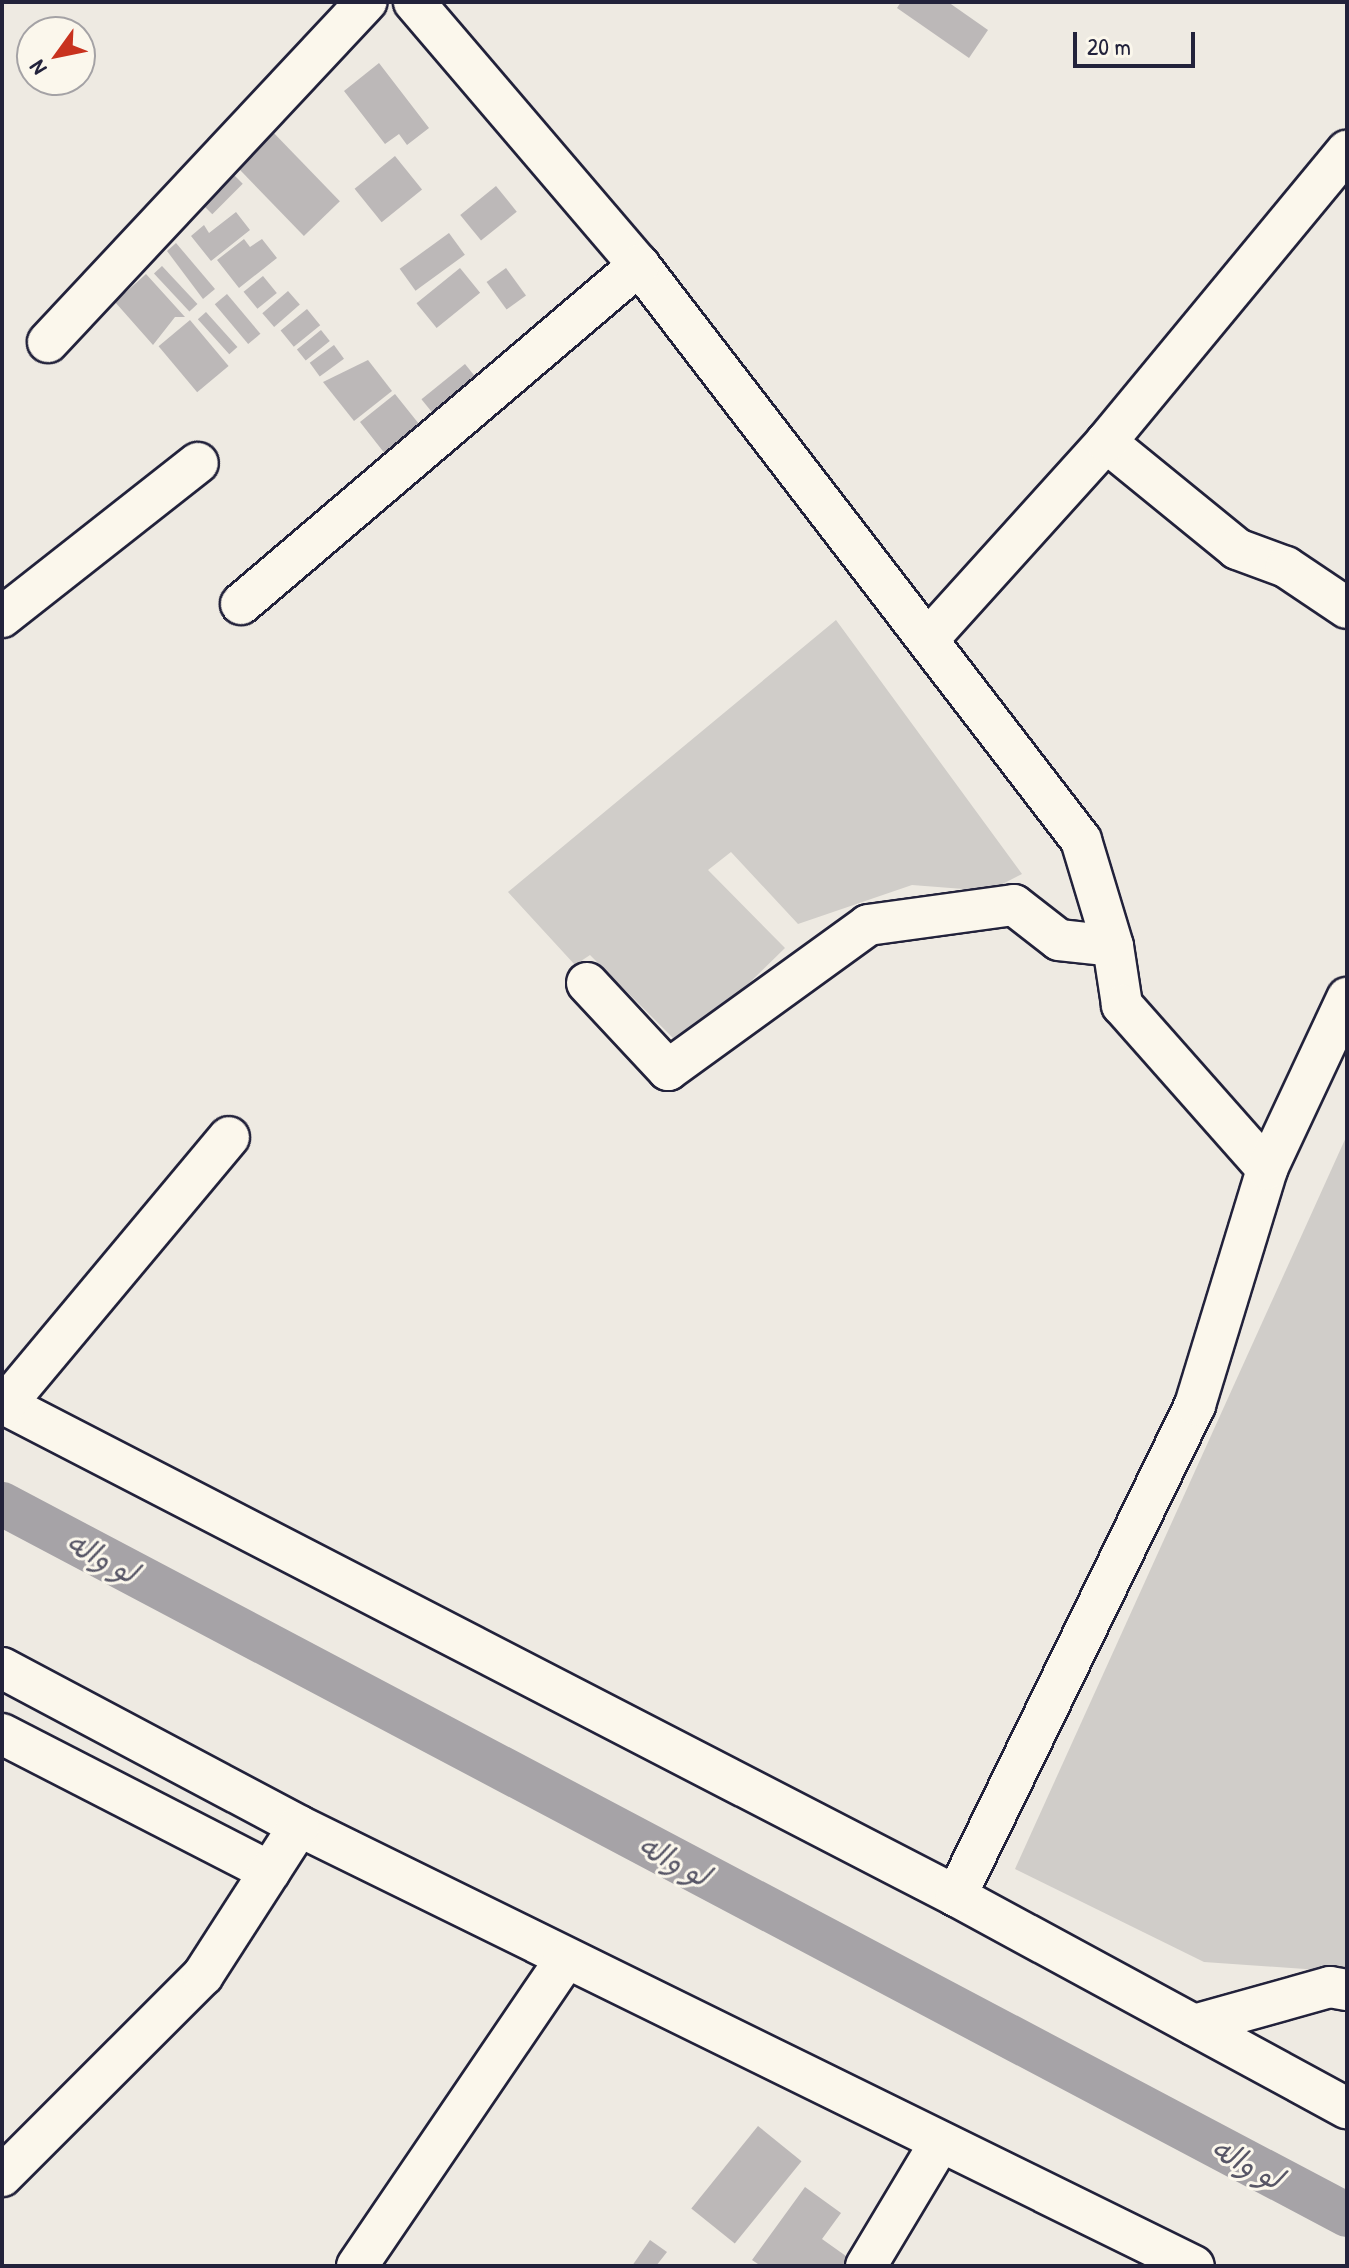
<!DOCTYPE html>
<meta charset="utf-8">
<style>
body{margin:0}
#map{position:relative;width:1349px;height:2268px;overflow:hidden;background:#eeeae2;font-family:"Patrick Hand","Playpen Sans Arabic",sans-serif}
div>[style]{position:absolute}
.green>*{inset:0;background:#d0cdc9}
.canal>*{height:44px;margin:-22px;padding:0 22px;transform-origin:22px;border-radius:22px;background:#a6a3a7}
.building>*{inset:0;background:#bcb8b8;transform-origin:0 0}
.roads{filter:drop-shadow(2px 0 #22223b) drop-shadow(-2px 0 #22223b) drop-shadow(0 2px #22223b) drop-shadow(0 -2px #22223b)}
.minor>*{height:40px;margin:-20px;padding:0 20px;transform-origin:20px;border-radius:20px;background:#fbf7ec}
span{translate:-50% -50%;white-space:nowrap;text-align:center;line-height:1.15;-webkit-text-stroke:6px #fbf7ec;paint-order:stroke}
.water-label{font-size:30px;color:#575666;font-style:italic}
.frame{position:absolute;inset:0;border:4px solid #22223b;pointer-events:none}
.north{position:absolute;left:16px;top:16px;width:80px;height:80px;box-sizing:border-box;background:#fbf7ec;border:2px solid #a4a2a5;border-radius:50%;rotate:237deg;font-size:22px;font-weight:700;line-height:32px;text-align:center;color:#22223b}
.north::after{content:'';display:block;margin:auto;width:28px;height:36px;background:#c8321e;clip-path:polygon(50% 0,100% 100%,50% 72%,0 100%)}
.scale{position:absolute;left:1073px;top:32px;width:122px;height:36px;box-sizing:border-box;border:4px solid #22223b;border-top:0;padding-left:10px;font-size:24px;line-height:28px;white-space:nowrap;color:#22223b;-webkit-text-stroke:6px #fbf7ec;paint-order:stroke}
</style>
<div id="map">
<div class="green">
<i style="clip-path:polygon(836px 620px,1022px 874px,989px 891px,912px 885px,798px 924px,731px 852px,708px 870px,785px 948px,737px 995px,673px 1038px,590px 955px,575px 965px,508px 892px)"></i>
<i style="clip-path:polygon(1347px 1135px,1347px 1972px,1204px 1962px,1015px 1869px)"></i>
</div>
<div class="canal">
<i style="left:2px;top:1504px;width:1521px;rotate:27.86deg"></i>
</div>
<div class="building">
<i style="clip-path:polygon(901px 2px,948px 2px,988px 30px,969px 58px,897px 8px)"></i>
<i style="clip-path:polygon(379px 63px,429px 128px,407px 145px,399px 134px,385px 144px,344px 91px)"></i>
<i style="left:269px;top:128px;width:102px;height:50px;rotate:46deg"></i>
<i style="left:395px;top:156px;width:43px;height:52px;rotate:51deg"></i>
<i style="left:230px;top:171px;width:18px;height:43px;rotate:45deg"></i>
<i style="left:496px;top:186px;width:33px;height:46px;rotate:51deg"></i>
<i style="clip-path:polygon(236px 212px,250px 230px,211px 261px,191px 236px,204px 225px,209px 233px)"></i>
<i style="left:449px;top:233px;width:27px;height:61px;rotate:54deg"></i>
<i style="clip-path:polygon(244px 239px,250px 247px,262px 239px,277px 258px,239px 288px,217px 260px)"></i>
<i style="clip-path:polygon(176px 243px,215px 289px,203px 299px,167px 251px)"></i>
<i style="left:162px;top:266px;width:52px;height:11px;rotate:47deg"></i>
<i style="left:460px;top:268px;width:32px;height:56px;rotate:51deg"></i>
<i style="left:506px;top:268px;width:34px;height:24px;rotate:54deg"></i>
<i style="clip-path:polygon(146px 274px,185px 317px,175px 317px,153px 345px,115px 302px)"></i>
<i style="left:263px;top:276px;width:22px;height:25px;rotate:51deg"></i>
<i style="left:288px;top:291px;width:18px;height:34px;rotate:49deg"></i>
<i style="left:227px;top:294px;width:52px;height:16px;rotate:50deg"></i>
<i style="left:307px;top:309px;width:21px;height:34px;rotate:51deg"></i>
<i style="left:206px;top:312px;width:47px;height:11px;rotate:48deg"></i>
<i style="left:190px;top:320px;width:60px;height:41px;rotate:50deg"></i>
<i style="left:321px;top:330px;width:14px;height:31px;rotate:51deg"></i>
<i style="left:334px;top:345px;width:17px;height:30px;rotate:54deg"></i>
<i style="clip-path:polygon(368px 360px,392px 391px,354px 421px,323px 382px)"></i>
<i style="left:465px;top:364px;width:26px;height:56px;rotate:51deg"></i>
<i style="clip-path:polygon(395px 394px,419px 424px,403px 437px,413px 448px,393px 464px,360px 422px)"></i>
<i style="left:758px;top:2126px;width:56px;height:106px;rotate:39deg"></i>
<i style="clip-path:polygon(805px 2187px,841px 2213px,822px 2239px,860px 2266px,761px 2266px,752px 2260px)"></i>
<i style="clip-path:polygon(650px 2240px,667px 2252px,656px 2266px,632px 2266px)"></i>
</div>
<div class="roads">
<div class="minor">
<i style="left:414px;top:2px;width:346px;rotate:49.5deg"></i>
<i style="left:639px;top:265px;width:725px;rotate:52.45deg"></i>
<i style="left:1081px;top:840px;width:111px;rotate:73.2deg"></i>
<i style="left:1113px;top:946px;width:60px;rotate:81.3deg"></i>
<i style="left:1122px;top:1005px;width:219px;rotate:48.5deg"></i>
<i style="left:48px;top:342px;width:466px;rotate:-46.9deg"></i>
<i style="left:1106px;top:442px;width:169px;rotate:39.2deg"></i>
<i style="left:1237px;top:549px;width:52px;rotate:20.2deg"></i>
<i style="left:1286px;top:567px;width:73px;rotate:33.9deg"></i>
<i style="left:241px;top:604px;width:523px;rotate:-40.42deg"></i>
<i style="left:2px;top:617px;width:249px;rotate:-38.2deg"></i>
<i style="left:930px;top:637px;width:263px;rotate:-47.9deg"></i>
<i style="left:1106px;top:442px;width:378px;rotate:-50.4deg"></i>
<i style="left:587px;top:983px;width:119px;rotate:47deg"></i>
<i style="left:668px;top:1070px;width:247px;rotate:-35.9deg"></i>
<i style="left:868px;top:925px;width:147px;rotate:-7.8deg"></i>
<i style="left:1014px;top:905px;width:57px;rotate:37.9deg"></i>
<i style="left:1059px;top:940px;width:54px;rotate:6.3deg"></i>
<i style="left:2px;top:1403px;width:1074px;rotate:27.33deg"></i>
<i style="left:956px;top:1896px;width:445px;rotate:28.5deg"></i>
<i style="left:5px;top:1405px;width:349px;rotate:-50.1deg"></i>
<i style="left:2px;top:1668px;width:336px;rotate:28deg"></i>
<i style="left:299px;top:1826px;width:997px;rotate:26.18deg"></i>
<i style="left:2px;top:1734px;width:301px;rotate:27.2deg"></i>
<i style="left:956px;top:1896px;width:546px;rotate:-64.04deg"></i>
<i style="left:1195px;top:1405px;width:247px;rotate:-73deg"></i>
<i style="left:1267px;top:1169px;width:189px;rotate:-64.9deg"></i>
<i style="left:1194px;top:2025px;width:141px;rotate:-15.6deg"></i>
<i style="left:1330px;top:1987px;width:17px;rotate:10deg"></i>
<i style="left:2px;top:2176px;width:284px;rotate:-45deg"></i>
<i style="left:203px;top:1975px;width:177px;rotate:-57.2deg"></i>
<i style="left:357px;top:2266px;width:371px;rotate:-55.8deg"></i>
<i style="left:866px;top:2266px;width:142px;rotate:-59.1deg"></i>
</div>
</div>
<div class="water-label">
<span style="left:102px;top:1557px;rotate:28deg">لو واله</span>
<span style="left:674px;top:1860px;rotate:28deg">لو واله</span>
<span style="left:1247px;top:2163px;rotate:28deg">لو واله</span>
</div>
<div class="frame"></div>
<div class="north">N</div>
<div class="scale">20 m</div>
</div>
